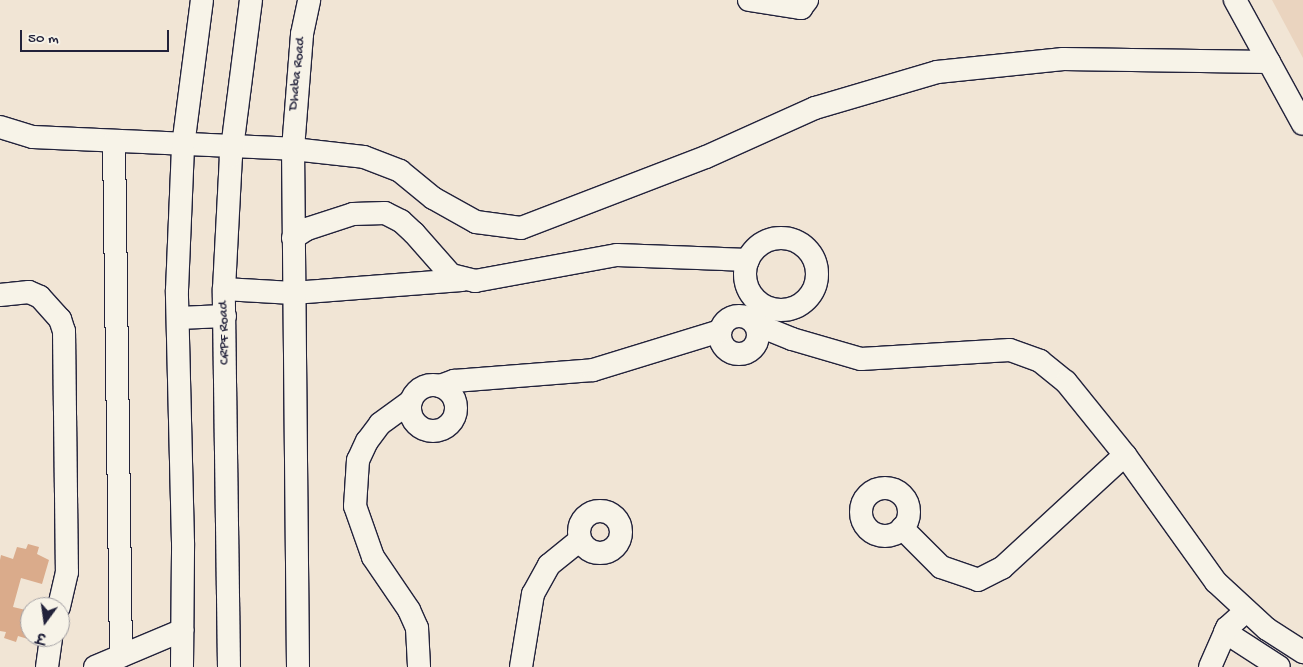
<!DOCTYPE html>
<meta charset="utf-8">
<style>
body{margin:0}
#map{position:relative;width:1303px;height:667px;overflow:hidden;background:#f1e5d5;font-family:"Gochi Hand","Playpen Sans Deva",sans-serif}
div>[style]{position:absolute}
.built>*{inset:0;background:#ead4bf}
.building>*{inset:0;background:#daab8b}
.roads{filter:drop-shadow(1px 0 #22223b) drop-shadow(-1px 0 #22223b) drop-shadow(0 1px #22223b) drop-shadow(0 -1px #22223b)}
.minor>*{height:22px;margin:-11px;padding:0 11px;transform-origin:11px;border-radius:11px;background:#f7f3e8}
.minor>.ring{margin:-11px;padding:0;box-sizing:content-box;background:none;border:22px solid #f7f3e8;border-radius:50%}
span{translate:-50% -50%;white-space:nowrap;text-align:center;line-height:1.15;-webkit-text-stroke:4px #f7f3e8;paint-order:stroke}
.street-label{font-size:14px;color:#22223b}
.north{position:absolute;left:20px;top:597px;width:50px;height:50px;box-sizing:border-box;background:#f7f3e8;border:1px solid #a29fa3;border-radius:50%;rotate:194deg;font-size:14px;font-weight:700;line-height:20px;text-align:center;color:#22223b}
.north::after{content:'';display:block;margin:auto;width:18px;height:22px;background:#22223b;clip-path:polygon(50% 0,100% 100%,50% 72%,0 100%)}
.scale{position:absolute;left:20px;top:30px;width:149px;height:22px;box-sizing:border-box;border:2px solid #22223b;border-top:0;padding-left:6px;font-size:15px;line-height:18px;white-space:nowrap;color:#22223b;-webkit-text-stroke:4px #f7f3e8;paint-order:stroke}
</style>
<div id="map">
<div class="built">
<i style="clip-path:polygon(1272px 0,1303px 0,1303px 58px)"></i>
</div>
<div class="building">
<i style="clip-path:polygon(28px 544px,39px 547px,37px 554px,49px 560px,42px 584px,21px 578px,13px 607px,30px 611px,30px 632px,28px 639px,18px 636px,16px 642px,4px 638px,6px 632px,0 631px,0 560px,1px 555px,13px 559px,17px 547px,26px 549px)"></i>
</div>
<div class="roads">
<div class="minor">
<i style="left:749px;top:0;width:53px;rotate:8.7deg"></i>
<i style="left:801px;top:8px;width:10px;rotate:-53deg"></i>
<i style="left:1235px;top:0;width:141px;rotate:61.3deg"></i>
<i style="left:0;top:127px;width:34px;rotate:17deg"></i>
<i style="left:33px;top:137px;width:260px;rotate:2.6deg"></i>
<i style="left:293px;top:149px;width:71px;rotate:6.4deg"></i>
<i style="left:364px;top:157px;width:39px;rotate:21deg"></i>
<i style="left:400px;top:171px;width:43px;rotate:39.3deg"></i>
<i style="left:433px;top:198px;width:49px;rotate:29.2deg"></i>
<i style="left:476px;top:222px;width:45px;rotate:7.6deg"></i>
<i style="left:521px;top:228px;width:198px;rotate:-21deg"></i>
<i style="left:706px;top:157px;width:120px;rotate:-24.2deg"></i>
<i style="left:815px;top:108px;width:127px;rotate:-16.4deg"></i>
<i style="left:937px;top:72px;width:127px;rotate:-5.9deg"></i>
<i style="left:1063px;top:59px;width:206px;rotate:0.8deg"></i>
<i style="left:114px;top:142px;width:514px;rotate:89.22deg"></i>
<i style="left:293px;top:238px;width:17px;rotate:-33deg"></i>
<i style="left:307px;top:229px;width:48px;rotate:-18.1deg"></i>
<i style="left:353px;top:214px;width:32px;rotate:-2deg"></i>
<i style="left:385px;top:213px;width:18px;rotate:27deg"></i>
<i style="left:401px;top:221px;width:18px;rotate:43deg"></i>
<i style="left:414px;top:233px;width:56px;rotate:48.6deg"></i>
<i style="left:451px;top:275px;width:25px;rotate:14deg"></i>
<i style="left:475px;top:281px;width:144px;rotate:-10.4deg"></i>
<i style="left:617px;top:255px;width:131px;rotate:2.2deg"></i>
<i class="ring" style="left:745px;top:238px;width:50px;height:50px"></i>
<i style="left:224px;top:289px;width:69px;rotate:3.3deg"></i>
<i style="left:293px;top:293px;width:169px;rotate:-4.4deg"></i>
<i style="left:0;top:295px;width:29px;rotate:-6deg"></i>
<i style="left:29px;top:292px;width:12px;rotate:24deg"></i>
<i style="left:40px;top:297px;width:30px;rotate:48deg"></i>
<i style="left:60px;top:319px;width:13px;rotate:72deg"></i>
<i style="left:64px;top:331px;width:241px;rotate:89.3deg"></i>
<i style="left:67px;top:572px;width:36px;rotate:103deg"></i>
<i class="ring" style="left:720px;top:316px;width:16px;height:16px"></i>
<i style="left:178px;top:318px;width:47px;rotate:-2.4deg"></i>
<i style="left:755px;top:324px;width:40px;rotate:22deg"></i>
<i style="left:792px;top:339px;width:72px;rotate:16.2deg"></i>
<i style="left:861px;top:359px;width:149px;rotate:-3.5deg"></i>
<i style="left:1010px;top:350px;width:32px;rotate:20deg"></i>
<i style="left:1040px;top:361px;width:33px;rotate:39deg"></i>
<i style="left:1066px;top:382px;width:94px;rotate:51.1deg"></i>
<i style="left:1125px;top:455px;width:156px;rotate:54.4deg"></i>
<i style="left:1216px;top:582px;width:69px;rotate:42.7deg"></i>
<i style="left:1267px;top:629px;width:43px;rotate:32.6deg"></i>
<i class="ring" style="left:410px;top:385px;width:24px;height:24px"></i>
<i style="left:440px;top:386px;width:15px;rotate:-20deg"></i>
<i style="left:454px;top:381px;width:139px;rotate:-4.5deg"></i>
<i style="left:593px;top:370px;width:133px;rotate:-17.1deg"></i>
<i style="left:410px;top:402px;width:37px;rotate:144deg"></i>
<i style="left:380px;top:424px;width:21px;rotate:127deg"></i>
<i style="left:367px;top:441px;width:21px;rotate:115deg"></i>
<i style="left:358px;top:460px;width:46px;rotate:93.7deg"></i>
<i style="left:355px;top:506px;width:54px;rotate:70.6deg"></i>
<i style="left:373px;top:557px;width:64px;rotate:55.8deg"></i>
<i style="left:409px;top:610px;width:20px;rotate:66deg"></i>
<i style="left:417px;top:628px;width:39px;rotate:87deg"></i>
<i class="ring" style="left:861px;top:488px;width:26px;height:26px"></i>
<i class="ring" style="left:579px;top:511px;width:20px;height:20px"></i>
<i style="left:902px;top:528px;width:55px;rotate:45deg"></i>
<i style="left:941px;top:567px;width:39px;rotate:19deg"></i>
<i style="left:978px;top:580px;width:27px;rotate:-27deg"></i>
<i style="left:1002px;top:568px;width:167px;rotate:-42.6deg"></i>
<i style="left:1225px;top:632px;width:64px;rotate:32.9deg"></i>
<i style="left:47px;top:667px;width:30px;rotate:-82deg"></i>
<i style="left:95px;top:667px;width:95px;rotate:-22.8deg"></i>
<i style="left:182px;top:667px;width:124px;rotate:-89.5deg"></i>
<i style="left:183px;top:543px;width:253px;rotate:-91.4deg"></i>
<i style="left:177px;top:290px;width:144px;rotate:-87.6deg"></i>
<i style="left:183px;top:146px;width:147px;rotate:-82.6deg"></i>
<i style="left:229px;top:667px;width:378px;rotate:-90.8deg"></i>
<i style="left:224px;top:289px;width:133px;rotate:-87deg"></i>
<i style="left:231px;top:156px;width:157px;rotate:-82.7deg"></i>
<i style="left:298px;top:667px;width:518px;rotate:-90.55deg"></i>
<i style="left:293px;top:149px;width:115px;rotate:-85.5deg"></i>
<i style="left:302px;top:34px;width:35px;rotate:-78deg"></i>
<i style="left:521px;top:667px;width:74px;rotate:-80.7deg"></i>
<i style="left:533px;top:594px;width:33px;rotate:-61deg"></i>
<i style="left:549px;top:565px;width:40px;rotate:-39deg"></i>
<i style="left:1210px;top:667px;width:43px;rotate:-66.4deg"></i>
<i style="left:1227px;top:628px;width:25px;rotate:-42deg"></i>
</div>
</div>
<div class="street-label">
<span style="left:298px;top:74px;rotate:-84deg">Dhaba Road</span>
<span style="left:225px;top:333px;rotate:-91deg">CRPF Road</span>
</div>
<div class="north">उ</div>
<div class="scale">50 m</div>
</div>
